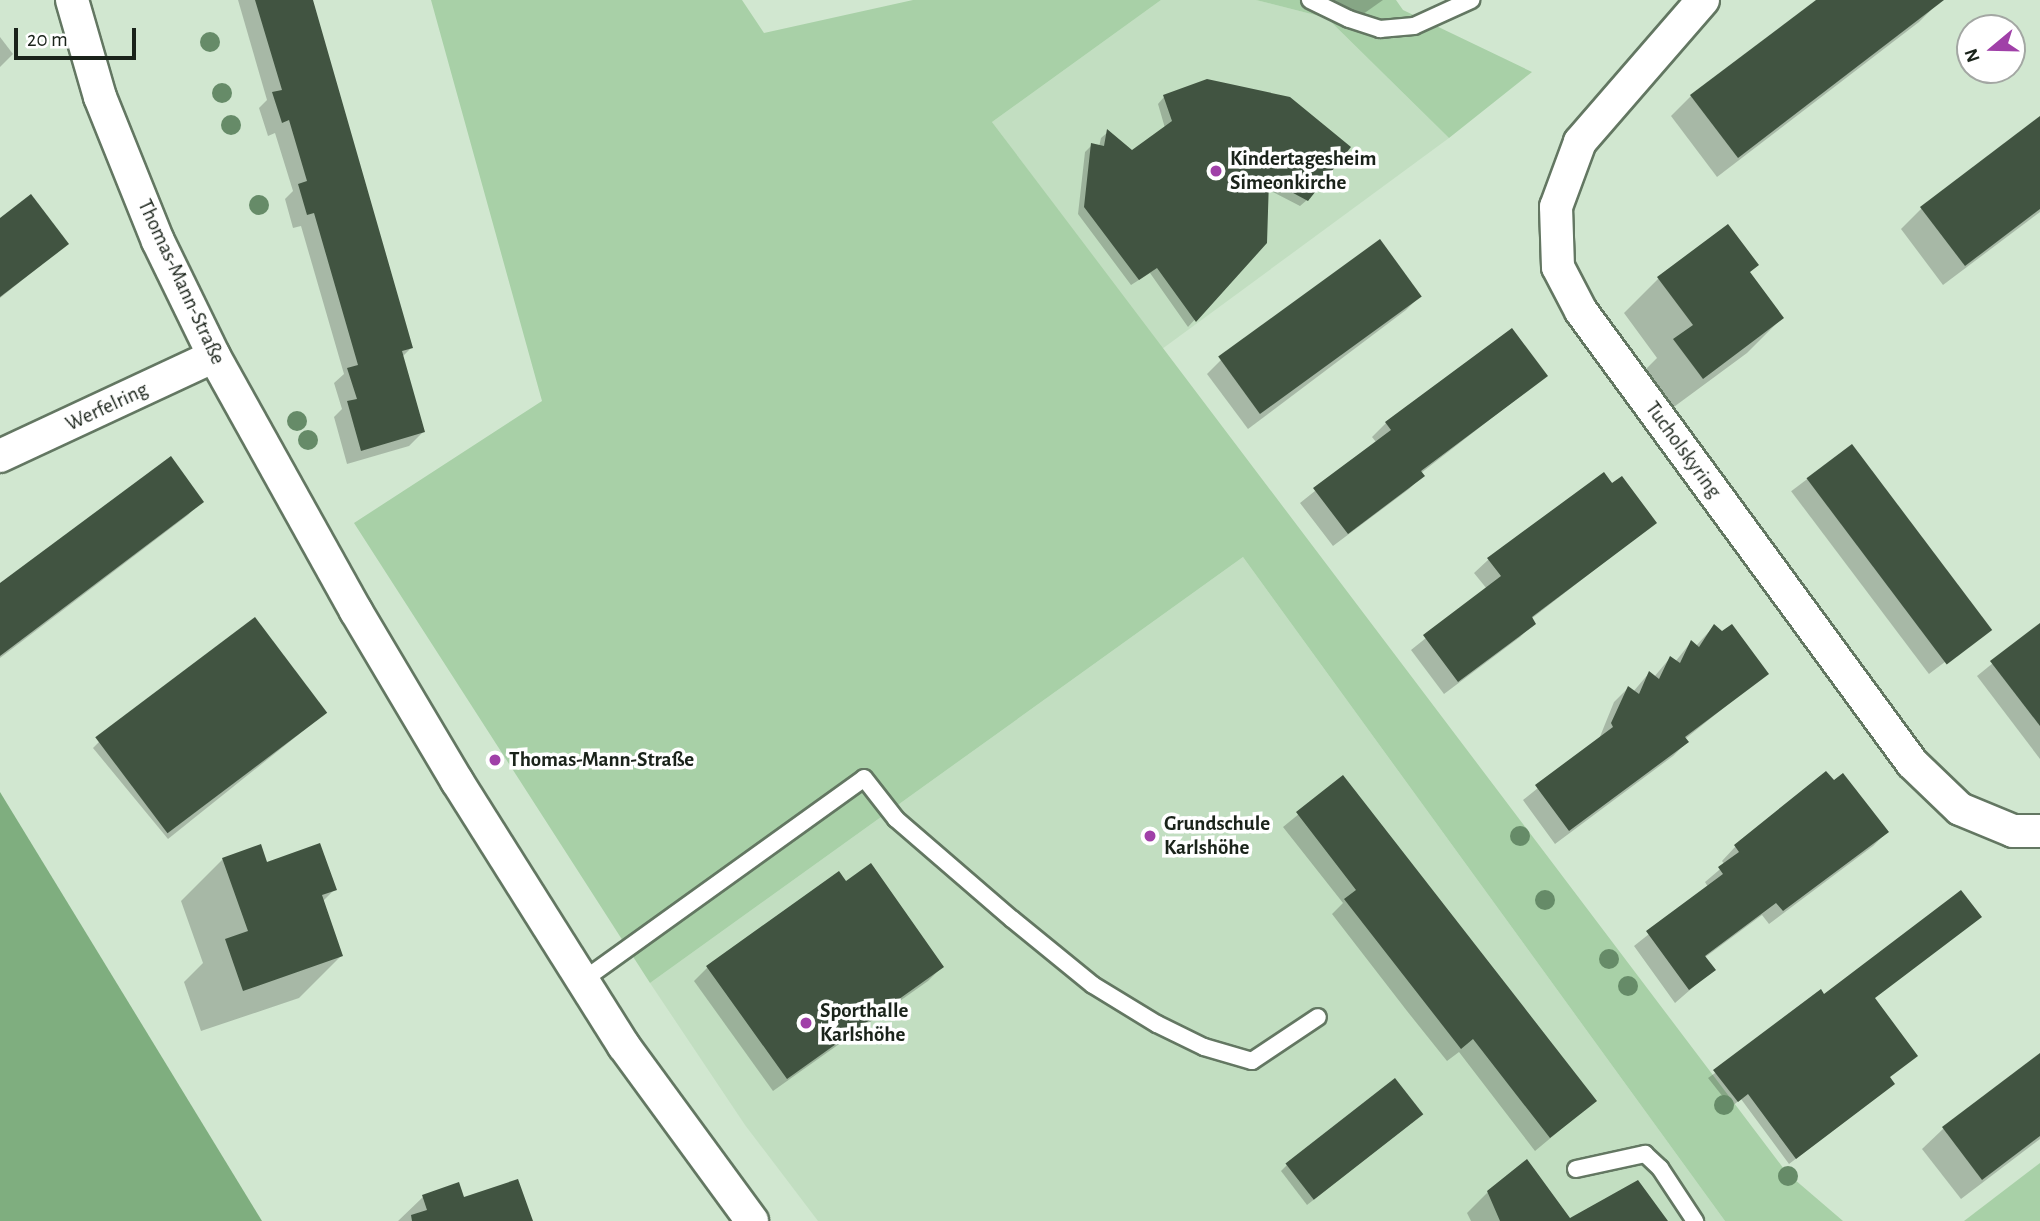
<!DOCTYPE html>
<meta charset="utf-8">
<style>
body{margin:0}
#map{position:relative;width:2040px;height:1221px;overflow:hidden;background:#d1e7d0;font-family:"Alegreya Sans",sans-serif}
div>[style]{position:absolute}
.built>*{inset:0;background:#c2dec1}
.green>*{inset:0;background:#a8d0a7}
.forest>*{inset:0;background:#7fae7f}
.shadow>*{inset:0;background:#0003;transform-origin:0 0}
.building>*{inset:0;background:#415441;transform-origin:0 0}
.roads{filter:drop-shadow(2px 0 #637762) drop-shadow(-2px 0 #637762) drop-shadow(0 2px #637762) drop-shadow(0 -2px #637762)}
.service>*{height:16px;margin:-8px;padding:0 8px;transform-origin:8px;border-radius:8px;background:#fff}
.minor>*{height:32px;margin:-16px;padding:0 16px;transform-origin:16px;border-radius:16px;background:#fff}
.trees>*{width:20px;height:20px;margin:-10px;border-radius:50%;background:#668b68}
.dots>*{width:19px;height:19px;translate:-50% -50%;box-sizing:border-box;border:4px solid #fff;border-radius:50%}
span{translate:-50% -50%;white-space:nowrap;text-align:center;line-height:1.15;-webkit-text-stroke:7px #fff;paint-order:stroke}
.poi-label{font-size:21px;color:#1a231a;font-weight:700}
.left{translate:0 -50%;text-align:left}
.street-label{font-size:21px;color:#1a231a}
.north{position:absolute;left:1956px;top:14px;width:70px;height:70px;box-sizing:border-box;background:#fff;border:2px solid #a3a7a3;border-radius:50%;rotate:251deg;font-size:19px;font-weight:700;line-height:28px;text-align:center;color:#1a231a}
.north::after{content:'';display:block;margin:auto;width:24px;height:32px;background:#a040a8;clip-path:polygon(50% 0,100% 100%,50% 72%,0 100%)}
.scale{position:absolute;left:14px;top:28px;width:122px;height:32px;box-sizing:border-box;border:4px solid #1a231a;border-top:0;padding-left:9px;font-size:21px;line-height:24px;white-space:nowrap;color:#1a231a;-webkit-text-stroke:5px #fff;paint-order:stroke}
</style>
<div id="map">
<div class="built">
<i style="clip-path:polygon(1161px 0,1256px 0,1327px 18px,1449px 138px,1162px 349px,992px 122px)"></i>
<i style="clip-path:polygon(1243px 557px,1725px 1221px,818px 1221px,745px 1125px,650px 983px)"></i>
</div>
<div class="green">
<i style="clip-path:polygon(431px 0,742px 0,764px 33px,913px 0,1161px 0,992px 122px,1787px 1173px,1843px 1221px,1725px 1221px,1243px 557px,650px 983px,354px 523px,542px 401px)"></i>
<i style="clip-path:polygon(1256px 0,1396px 0,1403px 10px,1532px 72px,1449px 138px,1327px 18px)"></i>
<i style="clip-path:polygon(2040px 1163px,2040px 1221px,1964px 1221px)"></i>
</div>
<div class="forest">
<i style="clip-path:polygon(0 792px,262px 1221px,0 1221px)"></i>
</div>
<div class="shadow">
<i style="clip-path:polygon(238px 0,311px 0,411px 348px,402px 357px,423px 432px,409px 446px,347px 464px,334px 417px,342px 409px,334px 383px,344px 374px,301px 226px,293px 228px,285px 199px,293px 191px,275px 133px,268px 136px,259px 108px,267px 100px)"></i>
<i style="clip-path:polygon(1332px 0,1383px 0,1349px 24px)"></i>
<i style="clip-path:polygon(1819px 0,1939px 2px,1919px 22px,1717px 177px,1671px 116px,1691px 96px)"></i>
<i style="clip-path:polygon(0 37px,13px 54px,0 67px)"></i>
<i style="clip-path:polygon(1164px 97px,1307px 200px,1300px 206px,1267px 189px,1265px 242px,1188px 327px,1150px 273px,1131px 285px,1078px 214px,1085px 152px,1092px 145px,1099px 147px,1101px 138px,1108px 132px,1132px 152px,1165px 128px,1158px 104px)"></i>
<i style="clip-path:polygon(2040px 118px,2040px 212px,1943px 285px,1901px 229px,1921px 209px)"></i>
<i style="clip-path:polygon(0 220px,67px 244px,0 298px)"></i>
<i style="clip-path:polygon(1379px 241px,1420px 296px,1406px 310px,1248px 429px,1207px 374px,1221px 360px)"></i>
<i style="clip-path:polygon(1748px 273px,1782px 318px,1747px 353px,1667px 412px,1640px 375px,1657px 358px,1624px 313px,1659px 278px)"></i>
<i style="clip-path:polygon(1546px 376px,1421px 473px,1423px 475px,1409px 489px,1333px 546px,1300px 503px,1376px 442px,1372px 437px,1386px 423px)"></i>
<i style="left:1851px;top:446px;width:229px;height:75px;rotate:53deg"></i>
<i style="clip-path:polygon(1603px 474px,1655px 523px,1531px 619px,1534px 623px,1520px 637px,1444px 694px,1411px 650px,1487px 589px,1474px 573px,1488px 560px)"></i>
<i style="clip-path:polygon(201px 501px,188px 515px,0 658px,0 587px)"></i>
<i style="clip-path:polygon(1714px 626px,1767px 673px,1685px 739px,1687px 742px,1673px 756px,1555px 844px,1523px 800px,1599px 739px,1614px 702px,1628px 688px,1633px 692px,1649px 673px,1654px 677px,1670px 658px,1675px 662px,1691px 642px,1696px 646px)"></i>
<i style="clip-path:polygon(2035px 629px,2040px 636px,2040px 759px,1977px 676px)"></i>
<i style="clip-path:polygon(318px 719px,168px 839px,93px 748px,99px 742px)"></i>
<i style="clip-path:polygon(1343px 778px,1595px 1101px,1535px 1151px,1459px 1052px,1447px 1061px,1407px 1011px,1332px 914px,1343px 903px,1283px 827px)"></i>
<i style="clip-path:polygon(1887px 832px,1873px 846px,1769px 924px,1762px 915px,1704px 958px,1713px 970px,1675px 1003px,1634px 946px,1708px 887px,1705px 882px,1725px 865px,1722px 861px,1735px 847px)"></i>
<i style="clip-path:polygon(223px 859px,266px 864px,335px 889px,322px 902px,341px 956px,299px 998px,201px 1031px,184px 982px,203px 963px,181px 901px)"></i>
<i style="clip-path:polygon(708px 967px,942px 967px,928px 981px,773px 1091px,694px 981px)"></i>
<i style="clip-path:polygon(1824px 996px,1873px 999px,1888px 1078px,1886px 1090px,1789px 1164px,1741px 1099px,1731px 1107px,1708px 1078px)"></i>
<i style="clip-path:polygon(2040px 1055px,2040px 1139px,1961px 1199px,1922px 1149px,1943px 1129px)"></i>
<i style="clip-path:polygon(1414px 1121px,1307px 1205px,1281px 1171px,1287px 1165px)"></i>
<i style="clip-path:polygon(458px 1185px,463px 1200px,531px 1221px,398px 1221px,423px 1197px)"></i>
<i style="clip-path:polygon(1488px 1192px,1569px 1220px,1666px 1221px,1471px 1221px,1467px 1213px)"></i>
</div>
<div class="building">
<i style="clip-path:polygon(255px 0,313px 0,413px 348px,402px 351px,425px 432px,361px 451px,347px 401px,357px 399px,347px 368px,358px 365px,314px 213px,307px 215px,298px 184px,307px 181px,289px 120px,282px 123px,272px 92px,282px 90px)"></i>
<i style="clip-path:polygon(1816px 0,1944px 0,1738px 158px,1690px 95px)"></i>
<i style="clip-path:polygon(1207px 79px,1290px 97px,1351px 147px,1308px 201px,1269px 180px,1267px 243px,1196px 322px,1157px 268px,1139px 280px,1084px 207px,1091px 143px,1104px 146px,1107px 129px,1132px 150px,1172px 121px,1163px 95px)"></i>
<i style="clip-path:polygon(2040px 116px,2040px 209px,1965px 266px,1920px 207px)"></i>
<i style="clip-path:polygon(31px 194px,69px 244px,0 297px,0 218px)"></i>
<i style="clip-path:polygon(1728px 224px,1759px 265px,1750px 272px,1784px 318px,1703px 379px,1673px 339px,1693px 325px,1657px 277px)"></i>
<i style="left:1380px;top:239px;width:71px;height:200px;rotate:54deg"></i>
<i style="clip-path:polygon(1512px 328px,1548px 376px,1421px 471px,1425px 476px,1348px 534px,1313px 488px,1391px 430px,1385px 422px)"></i>
<i style="left:1852px;top:444px;width:233px;height:57px;rotate:53deg"></i>
<i style="clip-path:polygon(171px 456px,204px 502px,0 656px,0 583px)"></i>
<i style="clip-path:polygon(1604px 472px,1612px 483px,1622px 476px,1657px 523px,1532px 617px,1536px 624px,1458px 682px,1423px 635px,1501px 576px,1487px 558px)"></i>
<i style="left:255px;top:617px;width:120px;height:200px;rotate:53deg"></i>
<i style="clip-path:polygon(2040px 623px,2040px 726px,1990px 661px)"></i>
<i style="clip-path:polygon(1714px 624px,1722px 631px,1732px 624px,1769px 674px,1685px 737px,1689px 742px,1569px 831px,1535px 785px,1613px 727px,1611px 723px,1628px 686px,1639px 694px,1649px 671px,1659px 679px,1670px 656px,1680px 663px,1691px 640px,1699px 647px)"></i>
<i style="clip-path:polygon(1826px 771px,1834px 780px,1843px 773px,1889px 832px,1783px 911px,1776px 903px,1705px 956px,1716px 970px,1689px 990px,1646px 931px,1723px 874px,1718px 867px,1739px 852px,1734px 845px)"></i>
<i style="clip-path:polygon(1343px 775px,1597px 1101px,1550px 1138px,1473px 1039px,1461px 1049px,1344px 899px,1356px 890px,1296px 812px)"></i>
<i style="clip-path:polygon(320px 843px,337px 890px,322px 895px,343px 956px,243px 991px,225px 939px,248px 931px,222px 858px,261px 844px,267px 862px)"></i>
<i style="clip-path:polygon(871px 863px,944px 967px,787px 1079px,706px 966px,839px 871px,846px 881px)"></i>
<i style="clip-path:polygon(1961px 890px,1982px 917px,1875px 998px,1918px 1056px,1890px 1077px,1895px 1084px,1796px 1159px,1748px 1094px,1738px 1102px,1713px 1070px,1821px 989px,1824px 994px)"></i>
<i style="clip-path:polygon(2040px 1053px,2040px 1136px,1982px 1180px,1942px 1127px)"></i>
<i style="left:1395px;top:1078px;width:46px;height:139px;rotate:52deg"></i>
<i style="clip-path:polygon(1527px 1159px,1570px 1218px,1638px 1180px,1668px 1221px,1500px 1221px,1487px 1191px)"></i>
<i style="clip-path:polygon(518px 1179px,533px 1221px,412px 1221px,411px 1215px,427px 1210px,422px 1195px,459px 1182px,464px 1197px)"></i>
</div>
<div class="roads">
<div class="service">
<i style="left:1310px;top:0;width:43px;rotate:26deg"></i>
<i style="left:1349px;top:19px;width:33px;rotate:18deg"></i>
<i style="left:1380px;top:29px;width:34px;rotate:-5deg"></i>
<i style="left:1414px;top:26px;width:63px;rotate:-24.5deg"></i>
<i style="left:582px;top:981px;width:347px;rotate:-35.7deg"></i>
<i style="left:864px;top:778px;width:52px;rotate:52deg"></i>
<i style="left:896px;top:819px;width:153px;rotate:40.8deg"></i>
<i style="left:1012px;top:919px;width:104px;rotate:39.2deg"></i>
<i style="left:1093px;top:985px;width:75px;rotate:31.4deg"></i>
<i style="left:1157px;top:1024px;width:52px;rotate:26.1deg"></i>
<i style="left:1204px;top:1047px;width:50px;rotate:16.3deg"></i>
<i style="left:1252px;top:1061px;width:79px;rotate:-33.7deg"></i>
<i style="left:1576px;top:1169px;width:71px;rotate:-12.3deg"></i>
<i style="left:1645px;top:1154px;width:21px;rotate:43deg"></i>
<i style="left:1660px;top:1168px;width:64px;rotate:56.6deg"></i>
</div>
<div class="minor">
<i style="left:72px;top:0;width:101px;rotate:73.9deg"></i>
<i style="left:100px;top:97px;width:155px;rotate:68.1deg"></i>
<i style="left:158px;top:241px;width:128px;rotate:64deg"></i>
<i style="left:214px;top:356px;width:292px;rotate:60.9deg"></i>
<i style="left:356px;top:611px;width:198px;rotate:59.3deg"></i>
<i style="left:457px;top:781px;width:313px;rotate:57.8deg"></i>
<i style="left:624px;top:1046px;width:217px;rotate:53.8deg"></i>
<i style="left:1703px;top:0;width:188px;rotate:130.9deg"></i>
<i style="left:1580px;top:142px;width:69px;rotate:110.3deg"></i>
<i style="left:1556px;top:207px;width:60px;rotate:88.1deg"></i>
<i style="left:1558px;top:267px;width:50px;rotate:62.4deg"></i>
<i style="left:1581px;top:311px;width:560px;rotate:53.78deg"></i>
<i style="left:1912px;top:763px;width:66px;rotate:43.8deg"></i>
<i style="left:1960px;top:809px;width:57px;rotate:22.5deg"></i>
<i style="left:2013px;top:831px;width:27px"></i>
<i style="left:0;top:456px;width:236px;rotate:-25deg"></i>
</div>
</div>
<div class="trees">
<i style="left:210px;top:42px"></i>
<i style="left:222px;top:93px"></i>
<i style="left:231px;top:125px"></i>
<i style="left:259px;top:205px"></i>
<i style="left:297px;top:421px"></i>
<i style="left:308px;top:440px"></i>
<i style="left:1520px;top:836px"></i>
<i style="left:1545px;top:900px"></i>
<i style="left:1609px;top:959px"></i>
<i style="left:1628px;top:986px"></i>
<i style="left:1724px;top:1105px"></i>
<i style="left:1788px;top:1176px"></i>
</div>
<div class="dots">
<i style="left:1216px;top:171px;background:#a040a8"></i>
<i style="left:495px;top:760px;background:#a040a8"></i>
<i style="left:1150px;top:836px;background:#a040a8"></i>
<i style="left:806px;top:1023px;background:#a040a8"></i>
</div>
<div class="poi-label">
<span class="left" style="left:1230px;top:171px">Kindertagesheim<br>Simeonkirche</span>
<span class="left" style="left:509px;top:760px">Thomas-Mann-Straße</span>
<span class="left" style="left:1164px;top:836px">Grundschule<br>Karlshöhe</span>
<span class="left" style="left:820px;top:1023px">Sporthalle<br>Karlshöhe</span>
</div>
<div class="street-label">
<span style="left:181px;top:282px;rotate:65deg">Thomas-Mann-Straße</span>
<span style="left:107px;top:407px;rotate:-25deg">Werfelring</span>
<span style="left:1683px;top:450px;rotate:54deg">Tucholskyring</span>
</div>
<div class="north">N</div>
<div class="scale">20 m</div>
</div>
